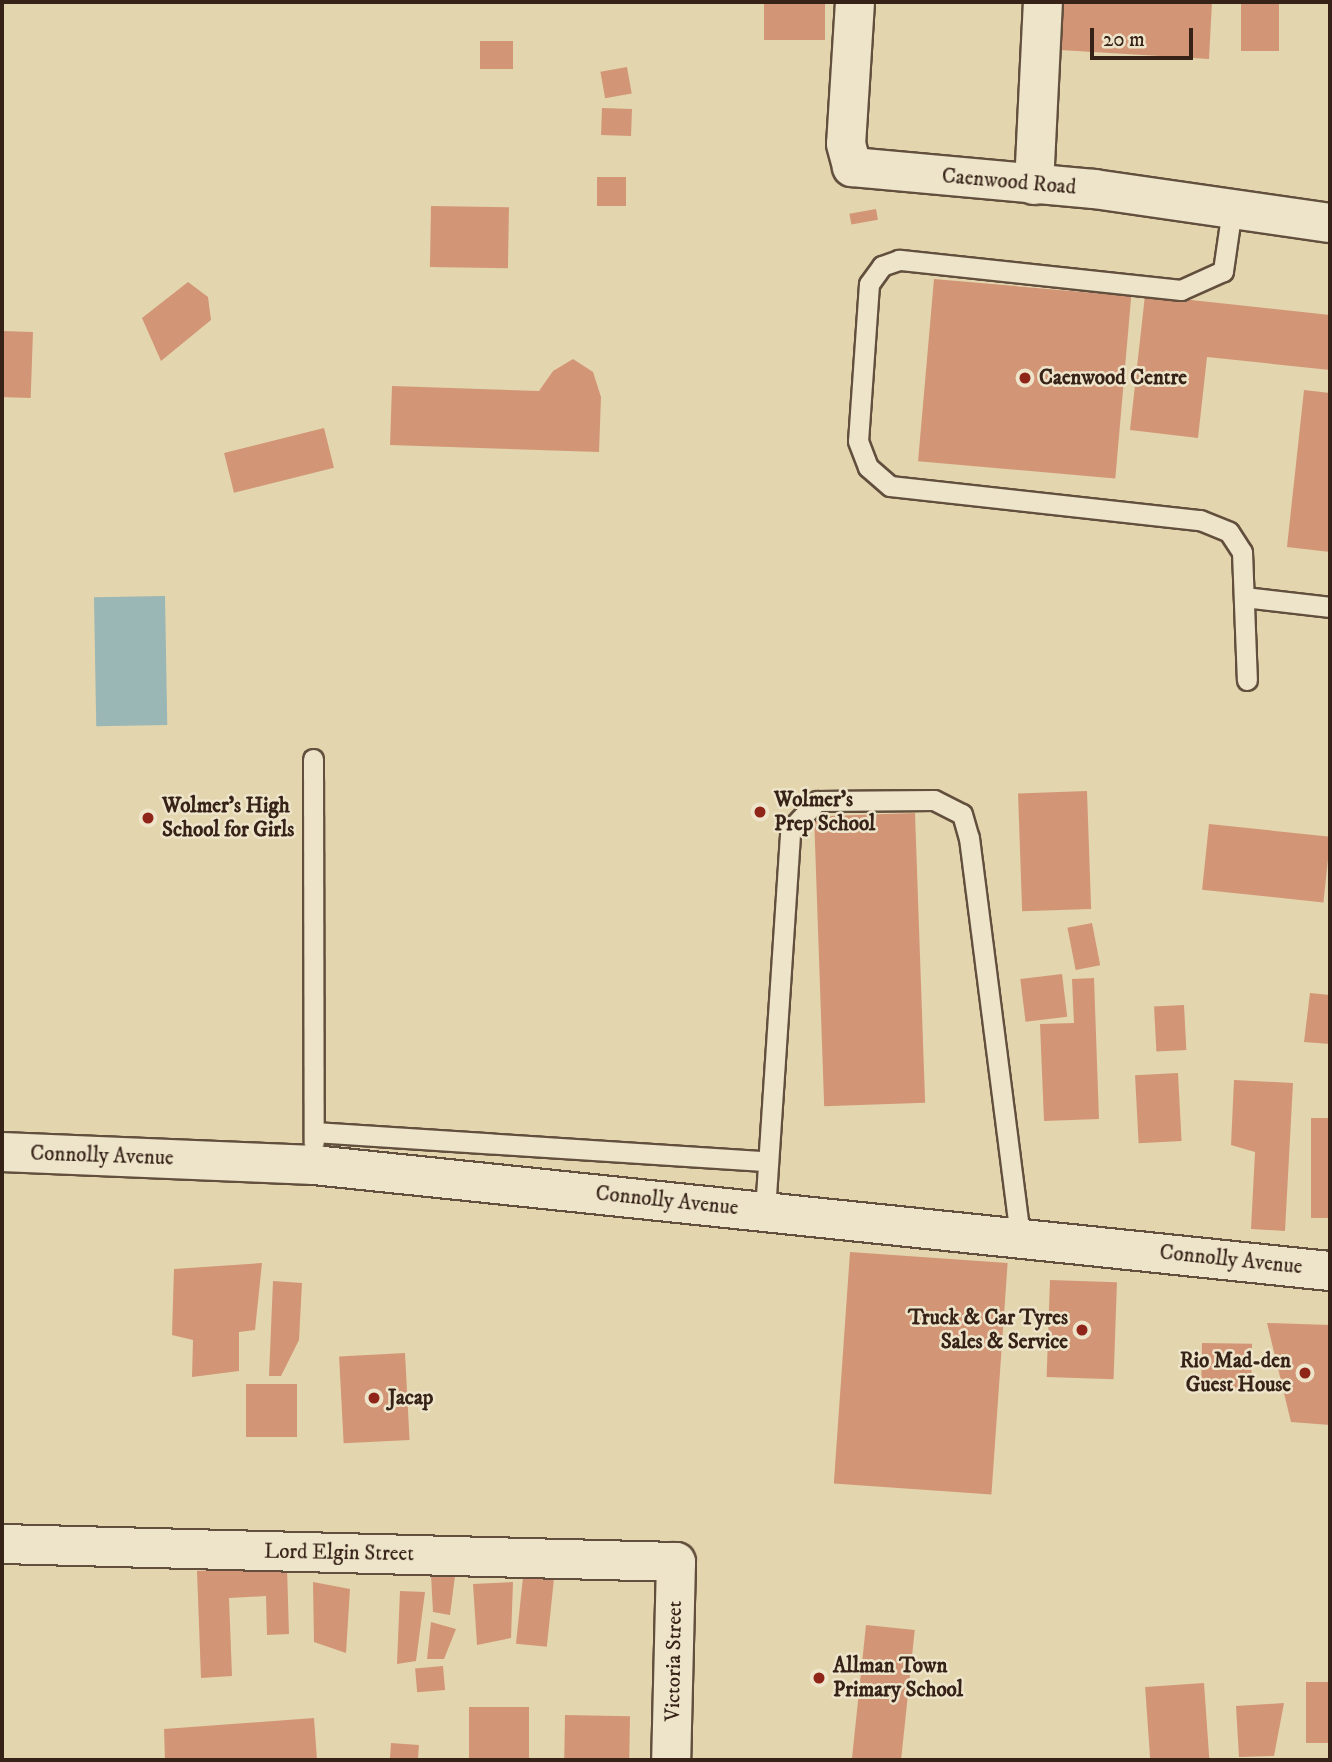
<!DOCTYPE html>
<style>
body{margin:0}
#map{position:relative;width:1332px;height:1762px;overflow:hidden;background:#e3d5ae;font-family:"IM FELL DW Pica",serif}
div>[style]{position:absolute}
.water>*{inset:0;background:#9ab6b5;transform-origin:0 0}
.building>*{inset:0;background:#d29677;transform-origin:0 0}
.roads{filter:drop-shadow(2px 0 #624f3d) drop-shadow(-2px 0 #624f3d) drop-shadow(0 2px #624f3d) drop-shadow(0 -2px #624f3d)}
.lane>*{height:19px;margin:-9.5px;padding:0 9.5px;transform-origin:9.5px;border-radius:9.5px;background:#ede4ca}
.street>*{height:38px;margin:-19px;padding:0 19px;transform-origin:19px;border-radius:19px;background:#ede4ca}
.dots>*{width:19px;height:19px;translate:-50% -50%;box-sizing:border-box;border:4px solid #ede4ca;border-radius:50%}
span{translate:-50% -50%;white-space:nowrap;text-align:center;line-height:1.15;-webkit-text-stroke:5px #ede4ca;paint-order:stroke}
.street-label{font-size:21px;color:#372217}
.poi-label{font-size:21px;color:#372217;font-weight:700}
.left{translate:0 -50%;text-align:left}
.right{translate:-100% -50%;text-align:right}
.frame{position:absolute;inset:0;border:4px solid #372217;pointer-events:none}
.scale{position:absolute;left:1090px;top:28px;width:103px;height:32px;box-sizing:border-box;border:4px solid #372217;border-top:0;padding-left:9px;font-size:21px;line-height:24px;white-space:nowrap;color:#372217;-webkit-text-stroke:5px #ede4ca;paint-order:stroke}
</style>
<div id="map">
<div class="water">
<i style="left:165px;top:596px;width:129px;height:71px;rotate:89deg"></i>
</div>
<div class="building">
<i style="left:764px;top:2px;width:61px;height:38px"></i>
<i style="clip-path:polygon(1062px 2px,1212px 2px,1209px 59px,1060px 50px)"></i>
<i style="left:1241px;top:2px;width:38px;height:49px"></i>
<i style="left:480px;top:41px;width:33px;height:28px"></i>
<i style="left:627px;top:67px;width:27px;height:27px;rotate:80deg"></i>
<i style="left:602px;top:108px;width:30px;height:27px;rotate:2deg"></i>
<i style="left:597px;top:177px;width:29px;height:29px"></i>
<i style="left:431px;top:206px;width:78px;height:61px;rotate:1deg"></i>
<i style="left:876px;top:209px;width:11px;height:27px;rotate:80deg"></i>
<i style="left:934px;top:279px;width:198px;height:183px;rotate:5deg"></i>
<i style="clip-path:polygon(188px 282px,208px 297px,211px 320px,161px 361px,142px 318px)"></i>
<i style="clip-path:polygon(1145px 295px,1330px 315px,1330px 370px,1207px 357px,1198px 438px,1130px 430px)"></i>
<i style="left:2px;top:331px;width:31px;height:66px;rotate:2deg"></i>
<i style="clip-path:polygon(573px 359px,593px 372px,601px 397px,599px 452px,390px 445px,392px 386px,539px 391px,553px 371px)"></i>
<i style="clip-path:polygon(1304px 390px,1330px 393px,1330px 552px,1287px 547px)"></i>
<i style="left:324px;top:428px;width:41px;height:103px;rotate:76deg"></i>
<i style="left:1087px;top:791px;width:118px;height:69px;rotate:88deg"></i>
<i style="left:915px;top:813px;width:290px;height:101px;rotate:88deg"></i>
<i style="left:1209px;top:824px;width:122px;height:66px;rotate:6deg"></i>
<i style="left:1092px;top:923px;width:43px;height:25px;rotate:79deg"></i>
<i style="left:1062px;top:974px;width:43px;height:42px;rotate:83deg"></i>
<i style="clip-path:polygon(1094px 978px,1099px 1119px,1044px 1121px,1040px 1024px,1074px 1023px,1072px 979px)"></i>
<i style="clip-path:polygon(1310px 993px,1330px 995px,1330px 1044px,1304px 1042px)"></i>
<i style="left:1184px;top:1005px;width:45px;height:30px;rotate:87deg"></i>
<i style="left:1178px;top:1073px;width:68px;height:43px;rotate:87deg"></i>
<i style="clip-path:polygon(1234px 1080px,1293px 1083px,1285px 1231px,1251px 1229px,1255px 1152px,1231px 1145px)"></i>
<i style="left:1311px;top:1118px;width:19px;height:100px"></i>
<i style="left:850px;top:1252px;width:158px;height:232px;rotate:4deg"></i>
<i style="clip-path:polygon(262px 1263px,255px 1330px,239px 1332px,239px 1371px,192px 1377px,193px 1340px,172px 1335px,174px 1269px)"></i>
<i style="left:1050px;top:1280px;width:67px;height:97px;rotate:2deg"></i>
<i style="clip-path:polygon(273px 1281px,302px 1283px,299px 1340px,281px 1376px,269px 1376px)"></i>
<i style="clip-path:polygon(1267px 1323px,1330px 1325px,1330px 1425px,1291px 1422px)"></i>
<i style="left:1202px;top:1343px;width:50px;height:47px;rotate:1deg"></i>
<i style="left:405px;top:1353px;width:87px;height:66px;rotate:87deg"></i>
<i style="left:246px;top:1384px;width:51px;height:53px"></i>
<i style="clip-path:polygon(287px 1567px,289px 1634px,267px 1635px,266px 1596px,229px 1598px,232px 1676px,201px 1678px,197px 1571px)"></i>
<i style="clip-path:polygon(431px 1575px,455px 1576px,450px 1615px,433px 1612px)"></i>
<i style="left:523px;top:1577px;width:31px;height:67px;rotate:6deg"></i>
<i style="clip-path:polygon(313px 1582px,350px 1589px,346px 1653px,314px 1642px)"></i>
<i style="clip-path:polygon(513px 1582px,511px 1638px,477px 1645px,473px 1584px)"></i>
<i style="clip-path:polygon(400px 1591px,425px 1592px,416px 1661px,397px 1664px)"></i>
<i style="clip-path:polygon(431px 1622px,456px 1629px,444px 1659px,427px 1659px)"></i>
<i style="left:866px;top:1625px;width:49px;height:136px;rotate:6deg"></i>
<i style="left:443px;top:1666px;width:24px;height:28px;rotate:85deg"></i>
<i style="left:1330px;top:1682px;width:61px;height:24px;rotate:90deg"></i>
<i style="left:1204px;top:1683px;width:77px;height:59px;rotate:86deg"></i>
<i style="clip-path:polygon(1284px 1703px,1274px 1756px,1239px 1757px,1236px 1706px)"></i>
<i style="left:469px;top:1707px;width:60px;height:53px"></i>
<i style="left:565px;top:1715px;width:65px;height:45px;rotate:1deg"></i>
<i style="clip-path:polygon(314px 1718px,317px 1760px,165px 1760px,164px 1729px)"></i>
<i style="left:391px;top:1743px;width:28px;height:17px;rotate:4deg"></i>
</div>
<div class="roads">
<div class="lane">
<i style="left:1232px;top:209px;width:63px;rotate:98.3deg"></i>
<i style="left:1223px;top:271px;width:46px;rotate:155.7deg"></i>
<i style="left:1181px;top:290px;width:284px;rotate:-173.9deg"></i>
<i style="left:899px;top:260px;width:18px;rotate:161deg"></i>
<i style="left:882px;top:266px;width:22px;rotate:126deg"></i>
<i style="left:869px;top:284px;width:157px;rotate:94deg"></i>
<i style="left:858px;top:441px;width:28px;rotate:69deg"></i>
<i style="left:868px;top:467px;width:29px;rotate:41deg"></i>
<i style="left:890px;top:486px;width:312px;rotate:6.3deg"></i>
<i style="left:1200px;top:520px;width:31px;rotate:22deg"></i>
<i style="left:1229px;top:532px;width:24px;rotate:57deg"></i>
<i style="left:1242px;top:552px;width:128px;rotate:87.8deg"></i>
<i style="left:1244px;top:597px;width:87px;rotate:6.6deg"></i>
<i style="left:313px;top:759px;width:384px;rotate:89.9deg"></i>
<i style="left:314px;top:1132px;width:455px;rotate:3.7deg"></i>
<i style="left:765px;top:1211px;width:382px;rotate:-86.2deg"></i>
<i style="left:790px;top:830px;width:40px;rotate:-47deg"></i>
<i style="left:817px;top:801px;width:117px;rotate:-0.5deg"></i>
<i style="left:934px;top:800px;width:31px;rotate:27deg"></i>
<i style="left:962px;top:814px;width:25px;rotate:74deg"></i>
<i style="left:969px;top:838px;width:402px;rotate:82.7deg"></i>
</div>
<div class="street">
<i style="left:855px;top:2px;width:142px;rotate:93.6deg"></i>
<i style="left:846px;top:144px;width:24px;rotate:75deg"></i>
<i style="left:852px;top:167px;width:243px;rotate:5.2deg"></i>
<i style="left:1094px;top:189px;width:238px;rotate:8.2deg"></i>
<i style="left:1034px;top:185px;width:183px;rotate:-87.2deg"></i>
<i style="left:2px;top:1152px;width:312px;rotate:2.4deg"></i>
<i style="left:314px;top:1165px;width:1022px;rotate:5.96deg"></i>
<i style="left:2px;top:1544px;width:674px;rotate:1.53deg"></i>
<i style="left:676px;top:1562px;width:198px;rotate:91.4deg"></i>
</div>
</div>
<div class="dots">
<i style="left:1025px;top:378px;background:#8f2418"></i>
<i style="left:760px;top:812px;background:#8f2418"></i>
<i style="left:148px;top:818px;background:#8f2418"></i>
<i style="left:1082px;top:1330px;background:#8f2418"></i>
<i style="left:1305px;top:1373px;background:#8f2418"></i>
<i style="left:374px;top:1398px;background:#8f2418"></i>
<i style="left:819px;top:1678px;background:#8f2418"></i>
</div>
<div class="street-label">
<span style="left:1009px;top:182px;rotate:5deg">Caenwood Road</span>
<span style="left:102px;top:1156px;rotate:2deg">Connolly Avenue</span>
<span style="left:667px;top:1201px;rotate:6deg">Connolly Avenue</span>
<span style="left:1231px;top:1260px;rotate:6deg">Connolly Avenue</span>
<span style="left:339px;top:1553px;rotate:1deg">Lord Elgin Street</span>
<span style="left:674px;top:1661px;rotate:-89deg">Victoria Street</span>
</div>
<div class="poi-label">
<span class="left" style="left:1039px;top:378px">Caenwood Centre</span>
<span class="left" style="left:774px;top:812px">Wolmer's<br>Prep School</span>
<span class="left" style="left:162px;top:818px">Wolmer's High<br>School for Girls</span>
<span class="right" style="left:1068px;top:1330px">Truck &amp; Car Tyres<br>Sales &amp; Service</span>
<span class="right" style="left:1291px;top:1373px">Rio Mad-den<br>Guest House</span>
<span class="left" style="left:388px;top:1398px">Jacap</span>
<span class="left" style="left:833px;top:1678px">Allman Town<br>Primary School</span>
</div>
<div class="frame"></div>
<div class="scale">20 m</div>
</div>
